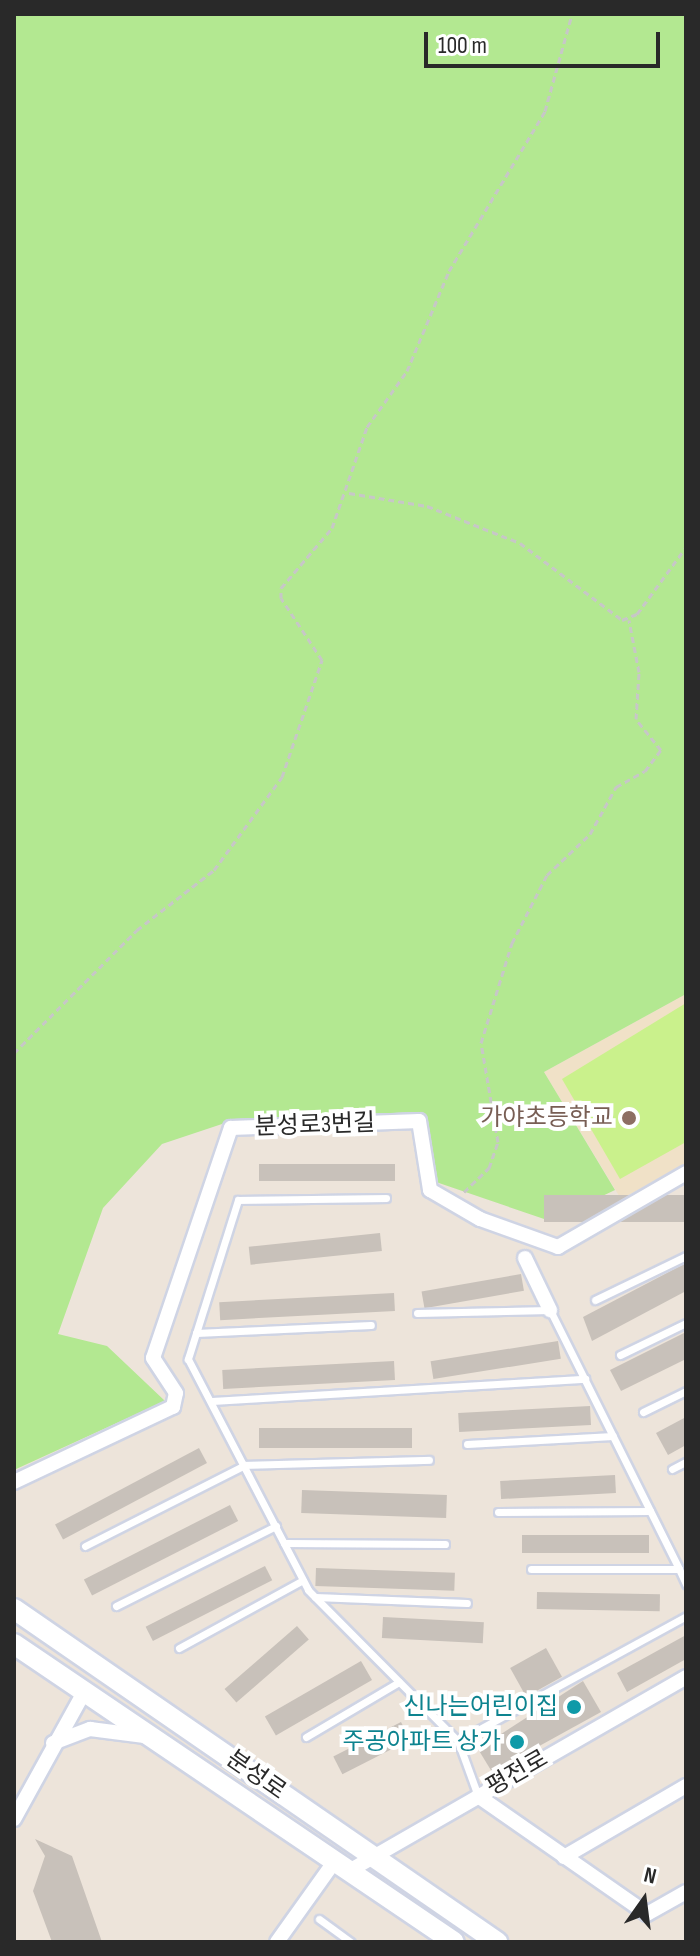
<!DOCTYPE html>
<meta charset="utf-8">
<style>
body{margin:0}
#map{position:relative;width:700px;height:1956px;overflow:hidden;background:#ede4da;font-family:"Sofia Sans Condensed","Noto Sans KR",sans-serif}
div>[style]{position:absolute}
.education>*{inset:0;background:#f0e1c7}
.green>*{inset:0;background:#b3e891}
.pitch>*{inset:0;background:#caf18c}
.building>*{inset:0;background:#c8c1ba;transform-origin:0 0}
.path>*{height:3px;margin-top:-1.5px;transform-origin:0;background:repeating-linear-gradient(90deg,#c7c7c7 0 6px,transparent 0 10px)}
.roads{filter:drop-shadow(2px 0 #cfd4e4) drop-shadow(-2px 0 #cfd4e4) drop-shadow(0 2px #cfd4e4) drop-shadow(0 -2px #cfd4e4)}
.lane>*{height:7px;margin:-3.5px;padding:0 3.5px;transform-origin:3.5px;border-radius:3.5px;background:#fff}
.street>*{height:14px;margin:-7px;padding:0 7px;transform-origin:7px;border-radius:7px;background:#fff}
.secondary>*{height:20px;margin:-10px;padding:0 10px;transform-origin:10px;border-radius:10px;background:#fff}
.dots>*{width:22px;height:22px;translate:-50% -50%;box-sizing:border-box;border:4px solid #fff;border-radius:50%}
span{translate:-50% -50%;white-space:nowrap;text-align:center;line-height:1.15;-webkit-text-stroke:8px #fff;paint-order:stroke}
.education-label{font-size:24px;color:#785e54}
.right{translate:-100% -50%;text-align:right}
.street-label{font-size:24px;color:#292929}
.culture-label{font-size:24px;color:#0d838f}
.frame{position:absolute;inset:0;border:16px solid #292929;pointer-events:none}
.north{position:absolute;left:604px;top:1860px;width:80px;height:80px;-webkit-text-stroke:6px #fff;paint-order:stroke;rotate:14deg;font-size:22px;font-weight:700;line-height:32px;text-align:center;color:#292929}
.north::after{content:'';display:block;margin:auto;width:28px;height:36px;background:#292929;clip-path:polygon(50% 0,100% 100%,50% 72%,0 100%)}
.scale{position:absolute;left:424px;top:32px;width:236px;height:36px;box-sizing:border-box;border:4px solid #292929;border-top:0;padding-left:10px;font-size:24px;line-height:28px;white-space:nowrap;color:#292929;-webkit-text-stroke:6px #fff;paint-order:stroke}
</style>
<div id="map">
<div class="education">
<i style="clip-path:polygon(686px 994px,686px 1164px,621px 1199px,544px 1072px)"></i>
</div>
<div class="green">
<i style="clip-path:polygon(14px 14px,686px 14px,686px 994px,544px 1072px,615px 1190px,550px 1221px,436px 1182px,424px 1113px,222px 1124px,162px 1144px,103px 1208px,58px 1334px,107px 1346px,165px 1401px,14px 1470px)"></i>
</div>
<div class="pitch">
<i style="clip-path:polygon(686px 1003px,686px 1142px,620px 1179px,562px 1079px)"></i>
</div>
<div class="building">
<i style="left:395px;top:1164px;width:17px;height:136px;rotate:90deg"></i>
<i style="left:686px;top:1195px;width:27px;height:142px;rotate:90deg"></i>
<i style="left:380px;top:1233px;width:18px;height:132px;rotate:84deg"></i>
<i style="clip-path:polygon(686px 1263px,686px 1291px,592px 1341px,583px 1317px)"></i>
<i style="left:521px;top:1274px;width:17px;height:101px;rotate:80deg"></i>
<i style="left:394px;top:1293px;width:18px;height:175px;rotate:87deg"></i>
<i style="clip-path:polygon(686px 1332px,686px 1359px,621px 1391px,610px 1370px)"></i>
<i style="left:558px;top:1341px;width:18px;height:129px;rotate:81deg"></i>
<i style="left:394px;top:1361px;width:19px;height:172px;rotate:87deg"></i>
<i style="left:590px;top:1406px;width:19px;height:132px;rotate:87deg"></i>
<i style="clip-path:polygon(686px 1417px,686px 1445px,668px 1455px,656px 1433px)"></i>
<i style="left:412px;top:1428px;width:20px;height:153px;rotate:90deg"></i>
<i style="left:199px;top:1448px;width:17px;height:163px;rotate:62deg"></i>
<i style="left:615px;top:1475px;width:18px;height:115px;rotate:87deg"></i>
<i style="left:302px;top:1490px;width:145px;height:23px;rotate:2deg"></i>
<i style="left:230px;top:1505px;width:18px;height:164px;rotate:63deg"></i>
<i style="left:522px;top:1535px;width:127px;height:18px"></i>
<i style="left:265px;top:1566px;width:16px;height:134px;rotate:63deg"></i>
<i style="left:316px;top:1568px;width:139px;height:18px;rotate:2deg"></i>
<i style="left:537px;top:1592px;width:123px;height:17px;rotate:1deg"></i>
<i style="left:383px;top:1617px;width:101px;height:21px;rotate:3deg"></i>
<i style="left:297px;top:1626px;width:18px;height:96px;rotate:49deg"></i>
<i style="clip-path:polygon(686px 1635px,686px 1659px,627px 1692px,617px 1673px)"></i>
<i style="left:546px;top:1648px;width:33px;height:41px;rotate:61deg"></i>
<i style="left:361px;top:1661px;width:22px;height:111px;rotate:60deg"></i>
<i style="clip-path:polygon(583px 1681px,601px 1712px,492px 1772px,478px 1749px)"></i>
<i style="left:401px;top:1722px;width:20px;height:76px;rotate:63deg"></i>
<i style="clip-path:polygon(35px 1839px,72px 1856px,102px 1942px,52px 1942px,33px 1891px,45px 1856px)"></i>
</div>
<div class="path">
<i style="left:349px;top:493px;width:79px;rotate:9.5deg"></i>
<i style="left:427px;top:506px;width:100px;rotate:21.7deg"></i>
<i style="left:520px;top:543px;width:128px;rotate:37deg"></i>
<i style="left:622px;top:620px;width:16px;rotate:-22deg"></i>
<i style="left:637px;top:614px;width:83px;rotate:-53.8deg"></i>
<i style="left:14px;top:1053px;width:174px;rotate:-45deg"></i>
<i style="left:137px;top:930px;width:98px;rotate:-37.9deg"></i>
<i style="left:214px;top:870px;width:115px;rotate:-53.8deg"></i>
<i style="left:282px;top:777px;width:124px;rotate:-71.1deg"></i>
<i style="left:322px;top:660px;width:74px;rotate:-123.5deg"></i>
<i style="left:281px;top:598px;width:10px;rotate:-90deg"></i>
<i style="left:281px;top:588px;width:79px;rotate:-49.6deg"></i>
<i style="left:332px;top:528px;width:107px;rotate:-70.9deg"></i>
<i style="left:367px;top:427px;width:69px;rotate:-54.5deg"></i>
<i style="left:407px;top:371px;width:108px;rotate:-67.2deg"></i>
<i style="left:449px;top:271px;width:187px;rotate:-59deg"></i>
<i style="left:545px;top:111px;width:101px;rotate:-74.4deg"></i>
<i style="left:464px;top:1192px;width:35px;rotate:-44deg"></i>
<i style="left:489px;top:1168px;width:28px;rotate:-71deg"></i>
<i style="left:498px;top:1142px;width:100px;rotate:-99.7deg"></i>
<i style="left:481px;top:1043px;width:105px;rotate:-72.8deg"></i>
<i style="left:512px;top:943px;width:76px;rotate:-62.8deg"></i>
<i style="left:547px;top:875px;width:59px;rotate:-43.6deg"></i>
<i style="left:590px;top:834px;width:54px;rotate:-61deg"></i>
<i style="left:616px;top:787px;width:33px;rotate:-29deg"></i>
<i style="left:645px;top:771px;width:26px;rotate:-53deg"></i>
<i style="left:661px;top:750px;width:40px;rotate:-129deg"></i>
<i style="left:636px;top:719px;width:47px;rotate:-86.3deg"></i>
<i style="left:639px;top:672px;width:53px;rotate:-100.9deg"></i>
</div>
<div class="roads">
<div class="lane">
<i style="left:386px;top:1198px;width:148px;rotate:179.2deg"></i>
<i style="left:238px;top:1200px;width:167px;rotate:107.5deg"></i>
<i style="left:188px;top:1359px;width:260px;rotate:62.5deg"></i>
<i style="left:308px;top:1590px;width:213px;rotate:45.2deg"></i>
<i style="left:595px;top:1300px;width:101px;rotate:-25.8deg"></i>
<i style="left:417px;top:1313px;width:133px;rotate:-1.3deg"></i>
<i style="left:550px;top:1310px;width:289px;rotate:63.5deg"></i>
<i style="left:196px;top:1333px;width:175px;rotate:-2.6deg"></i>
<i style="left:620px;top:1355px;width:73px;rotate:-25.9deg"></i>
<i style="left:212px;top:1401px;width:374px;rotate:-3.4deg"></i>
<i style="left:643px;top:1412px;width:48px;rotate:-26deg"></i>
<i style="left:467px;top:1444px;width:146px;rotate:-3.1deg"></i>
<i style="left:672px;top:1469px;width:16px;rotate:-27deg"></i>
<i style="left:498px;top:1512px;width:152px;rotate:-0.4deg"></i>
<i style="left:284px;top:1543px;width:161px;rotate:0.4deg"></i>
<i style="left:85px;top:1546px;width:179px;rotate:-26.9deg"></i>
<i style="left:245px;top:1465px;width:184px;rotate:-1.6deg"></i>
<i style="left:531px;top:1569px;width:148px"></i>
<i style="left:679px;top:1569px;width:17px;rotate:65deg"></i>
<i style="left:315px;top:1597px;width:152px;rotate:2.3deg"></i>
<i style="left:116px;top:1606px;width:179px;rotate:-26.6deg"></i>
<i style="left:179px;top:1648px;width:141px;rotate:-28.7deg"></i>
<i style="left:306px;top:1737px;width:108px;rotate:-30.6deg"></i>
<i style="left:478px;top:1796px;width:59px;rotate:-110deg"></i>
<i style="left:458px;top:1741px;width:260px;rotate:-28.7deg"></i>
<i style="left:319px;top:1919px;width:39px;rotate:36deg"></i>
</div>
<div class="street">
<i style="left:525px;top:1258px;width:58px;rotate:64.3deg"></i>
<i style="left:14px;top:1482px;width:176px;rotate:-25.3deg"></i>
<i style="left:173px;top:1407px;width:14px;rotate:-78deg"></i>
<i style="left:176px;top:1393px;width:42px;rotate:-123.3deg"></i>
<i style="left:153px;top:1358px;width:243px;rotate:-71.3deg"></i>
<i style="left:231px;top:1128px;width:188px;rotate:-2.1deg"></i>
<i style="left:419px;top:1121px;width:70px;rotate:80.9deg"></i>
<i style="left:430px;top:1190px;width:58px;rotate:30.1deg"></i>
<i style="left:480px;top:1219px;width:83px;rotate:19.7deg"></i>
<i style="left:558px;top:1247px;width:148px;rotate:-30deg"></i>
<i style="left:53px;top:1743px;width:40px;rotate:-21deg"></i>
<i style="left:90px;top:1729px;width:55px;rotate:7.3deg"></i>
<i style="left:478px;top:1796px;width:206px;rotate:34.9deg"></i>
<i style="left:647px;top:1914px;width:45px;rotate:-29.4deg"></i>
<i style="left:14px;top:1819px;width:145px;rotate:-61.1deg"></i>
<i style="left:564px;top:1857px;width:141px;rotate:-30.2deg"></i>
<i style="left:349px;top:1871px;width:389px;rotate:-29.9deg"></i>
<i style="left:277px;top:1942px;width:98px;rotate:-54.5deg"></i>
</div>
<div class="secondary">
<i style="left:14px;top:1609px;width:587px;rotate:34.58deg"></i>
<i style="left:14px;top:1644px;width:531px;rotate:34.11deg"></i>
</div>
</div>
<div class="dots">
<i style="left:629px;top:1118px;background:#8d6e63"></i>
<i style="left:574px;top:1707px;background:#0f9aa8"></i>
<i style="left:517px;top:1742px;background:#0f9aa8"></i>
</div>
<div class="education-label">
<span class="right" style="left:613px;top:1118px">가야초등학교</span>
</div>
<div class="street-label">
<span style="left:315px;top:1125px;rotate:-2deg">분성로3번길</span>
<span style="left:517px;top:1773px;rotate:-30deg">평전로</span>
<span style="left:256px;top:1775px;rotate:35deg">분성로</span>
</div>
<div class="culture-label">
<span class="right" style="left:558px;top:1707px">신나는어린이집</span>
<span class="right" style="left:501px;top:1742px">주공아파트 상가</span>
</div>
<div class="frame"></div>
<div class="north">N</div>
<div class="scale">100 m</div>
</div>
